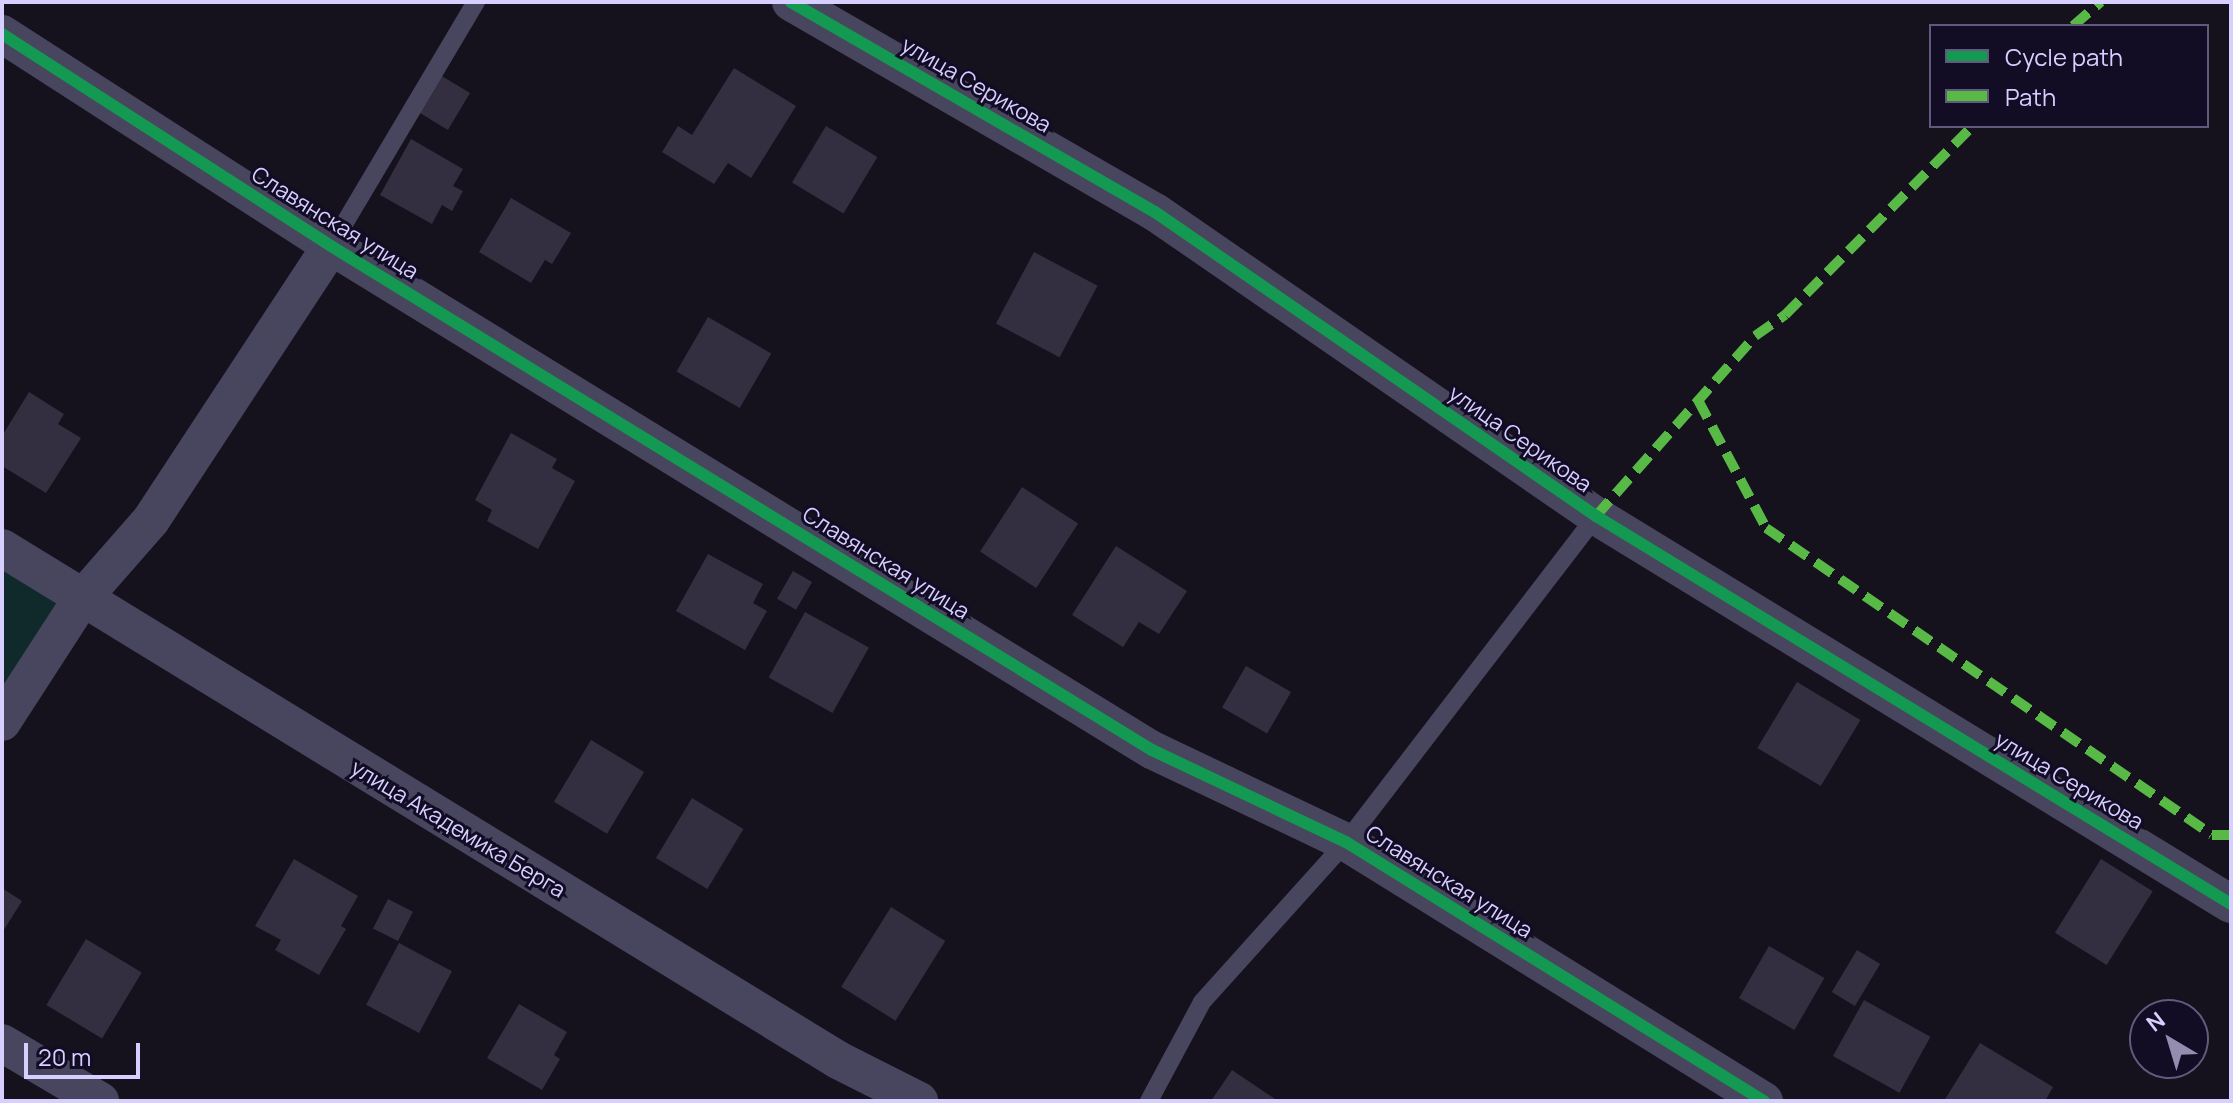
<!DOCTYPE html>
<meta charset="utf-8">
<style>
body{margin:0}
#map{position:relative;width:2233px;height:1103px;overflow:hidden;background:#15121e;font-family:Manrope,sans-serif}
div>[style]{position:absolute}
.green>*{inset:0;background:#102a2c}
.building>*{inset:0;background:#332f41;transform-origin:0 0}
.lane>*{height:18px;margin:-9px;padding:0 9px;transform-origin:9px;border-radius:9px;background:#48465f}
.street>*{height:38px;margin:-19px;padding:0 19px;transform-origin:19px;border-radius:19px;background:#48465f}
.quiet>*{height:10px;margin-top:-5px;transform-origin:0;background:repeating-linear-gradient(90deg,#58b947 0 20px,transparent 0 30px)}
.cycleway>*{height:12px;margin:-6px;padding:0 6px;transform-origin:6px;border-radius:6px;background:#139951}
span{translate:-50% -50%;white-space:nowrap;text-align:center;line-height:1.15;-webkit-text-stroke:6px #120c24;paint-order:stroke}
.street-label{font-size:22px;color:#d7cfff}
.frame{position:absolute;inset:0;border:4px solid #d7cfff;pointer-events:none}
.legend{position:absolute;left:1929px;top:24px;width:280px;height:104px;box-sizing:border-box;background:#120c24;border:2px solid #615a7c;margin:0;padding:10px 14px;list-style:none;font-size:24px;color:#d7cfff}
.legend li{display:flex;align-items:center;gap:16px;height:40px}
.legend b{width:40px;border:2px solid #615a7c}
.north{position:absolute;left:2129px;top:999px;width:80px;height:80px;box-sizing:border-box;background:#120c24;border:2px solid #615a7c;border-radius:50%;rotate:322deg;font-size:22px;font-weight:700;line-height:32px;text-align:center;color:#d7cfff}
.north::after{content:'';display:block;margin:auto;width:28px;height:36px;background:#938db0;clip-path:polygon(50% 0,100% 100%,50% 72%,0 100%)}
.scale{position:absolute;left:24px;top:1043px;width:116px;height:36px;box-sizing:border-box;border:4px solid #d7cfff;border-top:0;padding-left:10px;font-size:24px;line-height:28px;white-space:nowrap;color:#d7cfff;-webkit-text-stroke:6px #120c24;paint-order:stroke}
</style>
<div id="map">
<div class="green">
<i style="clip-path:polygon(2px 564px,62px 602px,2px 697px)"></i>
</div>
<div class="building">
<i style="clip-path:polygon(734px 68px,796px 106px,751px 178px,728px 163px,714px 184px,662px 152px,678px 126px,692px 135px)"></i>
<i style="left:440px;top:75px;width:35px;height:43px;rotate:31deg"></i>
<i style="left:826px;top:126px;width:60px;height:66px;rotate:31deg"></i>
<i style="clip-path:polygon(411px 139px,463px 169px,453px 186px,463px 191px,452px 211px,442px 205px,432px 224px,380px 195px)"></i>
<i style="clip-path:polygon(511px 198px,571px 233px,552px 264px,545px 260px,531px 283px,479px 252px)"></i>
<i style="left:1034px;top:252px;width:72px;height:81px;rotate:28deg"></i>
<i style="left:708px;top:317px;width:73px;height:63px;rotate:30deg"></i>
<i style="clip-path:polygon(29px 392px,64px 414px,58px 424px,81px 438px,46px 493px,2px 466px,2px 436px)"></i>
<i style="clip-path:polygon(511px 433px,557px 459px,552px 468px,575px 481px,538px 549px,487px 521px,492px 510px,475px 500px)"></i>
<i style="left:1022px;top:487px;width:67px;height:77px;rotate:33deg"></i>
<i style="clip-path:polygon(1116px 546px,1187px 591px,1159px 634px,1139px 622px,1123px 647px,1072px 615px)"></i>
<i style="clip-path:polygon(708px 554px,763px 584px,753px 603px,767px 611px,745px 650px,676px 611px)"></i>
<i style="left:793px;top:571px;width:22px;height:32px;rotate:30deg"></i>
<i style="left:805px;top:612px;width:73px;height:75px;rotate:29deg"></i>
<i style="left:1246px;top:666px;width:52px;height:48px;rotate:30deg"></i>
<i style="left:1797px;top:682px;width:74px;height:77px;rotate:31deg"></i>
<i style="left:591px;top:740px;width:62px;height:72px;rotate:31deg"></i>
<i style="left:692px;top:798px;width:60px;height:70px;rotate:31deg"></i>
<i style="clip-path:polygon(294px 859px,358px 896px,341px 926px,346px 929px,319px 975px,275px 950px,281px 940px,255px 926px)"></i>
<i style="left:2101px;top:859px;width:61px;height:87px;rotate:32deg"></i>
<i style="clip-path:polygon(2px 888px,22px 901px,2px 933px)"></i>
<i style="left:388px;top:899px;width:28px;height:33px;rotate:27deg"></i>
<i style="left:891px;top:907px;width:64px;height:94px;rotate:32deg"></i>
<i style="left:86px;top:939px;width:65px;height:77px;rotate:31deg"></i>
<i style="left:399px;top:943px;width:60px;height:70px;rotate:28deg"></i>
<i style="left:1769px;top:946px;width:64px;height:60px;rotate:30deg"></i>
<i style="left:1857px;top:950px;width:27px;height:49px;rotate:31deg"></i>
<i style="left:1864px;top:1000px;width:76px;height:64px;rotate:29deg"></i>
<i style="clip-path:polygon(519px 1004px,567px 1032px,554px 1055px,560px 1059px,542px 1090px,487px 1058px)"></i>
<i style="clip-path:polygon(1980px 1043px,2053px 1087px,2045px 1101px,1944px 1101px)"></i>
<i style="clip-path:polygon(1232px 1070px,1278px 1101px,1211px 1101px)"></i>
</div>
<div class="lane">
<i style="left:331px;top:246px;width:284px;rotate:-59.3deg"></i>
<i style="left:1149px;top:1101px;width:112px;rotate:-61.8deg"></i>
<i style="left:1202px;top:1002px;width:215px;rotate:-48deg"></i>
<i style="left:1346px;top:842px;width:411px;rotate:-52.5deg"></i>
</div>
<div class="street">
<i style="left:791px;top:2px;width:420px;rotate:30deg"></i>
<i style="left:1155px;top:212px;width:536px;rotate:34.58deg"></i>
<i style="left:1596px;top:516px;width:744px;rotate:31.43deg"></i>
<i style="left:2px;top:34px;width:391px;rotate:32.8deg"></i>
<i style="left:331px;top:246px;width:963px;rotate:31.55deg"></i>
<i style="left:1152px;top:750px;width:215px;rotate:25.4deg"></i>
<i style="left:1346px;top:842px;width:492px;rotate:31.8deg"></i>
<i style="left:2px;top:548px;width:980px;rotate:31.48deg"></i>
<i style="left:838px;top:1060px;width:91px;rotate:26.8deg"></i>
<i style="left:2px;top:722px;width:145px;rotate:-57.1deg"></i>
<i style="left:81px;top:600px;width:106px;rotate:-48.8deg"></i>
<i style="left:151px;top:520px;width:328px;rotate:-56.7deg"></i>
<i style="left:2px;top:1043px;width:114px;rotate:30.6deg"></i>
</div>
<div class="quiet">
<i style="left:2073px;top:26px;width:37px;rotate:-41deg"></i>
<i style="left:1698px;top:400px;width:145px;rotate:62deg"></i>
<i style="left:1766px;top:528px;width:541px;rotate:34.54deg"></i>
<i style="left:2212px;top:835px;width:19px"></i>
<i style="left:1596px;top:516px;width:240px;rotate:-48.5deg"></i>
<i style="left:1755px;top:336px;width:37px;rotate:-35deg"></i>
<i style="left:1785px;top:315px;width:267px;rotate:-45.2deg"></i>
</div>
<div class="cycleway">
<i style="left:791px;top:2px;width:420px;rotate:30deg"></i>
<i style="left:1155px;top:212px;width:536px;rotate:34.58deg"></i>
<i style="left:1596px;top:516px;width:744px;rotate:31.43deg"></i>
<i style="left:2px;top:34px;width:391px;rotate:32.8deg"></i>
<i style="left:331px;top:246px;width:963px;rotate:31.55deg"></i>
<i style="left:1152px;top:750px;width:215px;rotate:25.4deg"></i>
<i style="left:1346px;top:842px;width:492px;rotate:31.8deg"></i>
</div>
<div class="street-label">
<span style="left:976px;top:85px;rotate:30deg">улица Серикова</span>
<span style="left:335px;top:223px;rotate:32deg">Славянская улица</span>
<span style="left:1520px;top:439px;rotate:35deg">улица Серикова</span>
<span style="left:886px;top:563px;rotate:32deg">Славянская улица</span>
<span style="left:2069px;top:781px;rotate:31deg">улица Серикова</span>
<span style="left:458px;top:829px;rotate:31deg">улица Академика Берга</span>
<span style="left:1449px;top:882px;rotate:32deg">Славянская улица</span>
</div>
<div class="frame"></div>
<ul class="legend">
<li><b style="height:10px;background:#139951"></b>Cycle path</li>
<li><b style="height:10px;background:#58b947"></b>Path</li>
</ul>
<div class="north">N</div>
<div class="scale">20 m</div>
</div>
